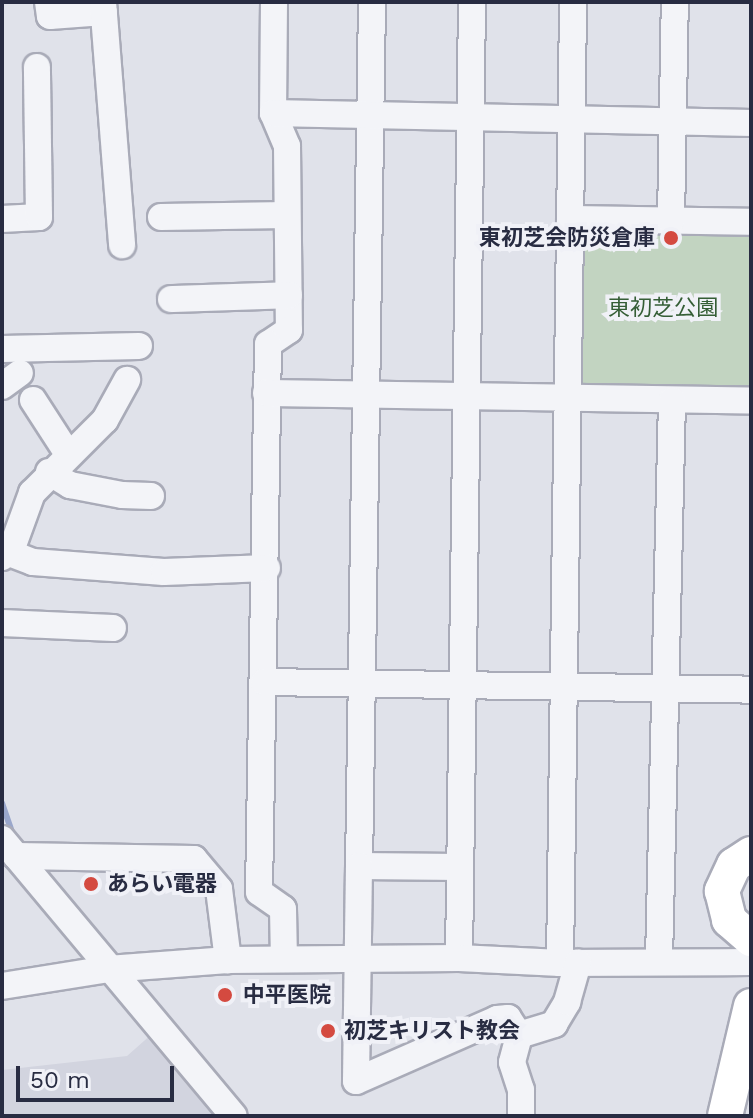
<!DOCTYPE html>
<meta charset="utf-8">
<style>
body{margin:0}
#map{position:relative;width:753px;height:1118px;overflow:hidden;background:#e0e2ea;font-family:"Work Sans","Noto Sans JP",sans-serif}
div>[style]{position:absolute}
.built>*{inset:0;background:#d2d4df}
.green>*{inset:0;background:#c2d4c1}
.stream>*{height:6px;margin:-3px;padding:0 3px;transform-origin:3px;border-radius:3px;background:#9aa7cb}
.roads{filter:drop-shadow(2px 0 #a9abb8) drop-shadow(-2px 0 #a9abb8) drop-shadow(0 2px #a9abb8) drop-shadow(0 -2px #a9abb8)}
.minor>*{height:26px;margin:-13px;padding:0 13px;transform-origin:13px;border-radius:13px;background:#f3f4f8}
.major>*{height:34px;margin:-17px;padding:0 17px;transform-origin:17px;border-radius:17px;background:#fff}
.dots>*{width:22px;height:22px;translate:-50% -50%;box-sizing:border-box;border:4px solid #f0f1f7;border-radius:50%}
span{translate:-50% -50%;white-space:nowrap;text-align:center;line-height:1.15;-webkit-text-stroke:8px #f0f1f7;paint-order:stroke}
.poi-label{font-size:22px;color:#282c42;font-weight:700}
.right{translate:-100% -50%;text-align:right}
.left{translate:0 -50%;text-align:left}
.park-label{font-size:22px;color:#355e36}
.frame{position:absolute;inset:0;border:4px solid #282c42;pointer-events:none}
.scale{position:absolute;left:16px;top:1066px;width:158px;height:36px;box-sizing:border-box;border:4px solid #282c42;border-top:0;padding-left:10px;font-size:24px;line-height:28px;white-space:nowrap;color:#282c42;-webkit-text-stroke:6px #f0f1f7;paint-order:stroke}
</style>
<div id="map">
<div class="built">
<i style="clip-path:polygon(153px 1033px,218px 1116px,2px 1116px,2px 1070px,127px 1056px)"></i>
</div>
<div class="green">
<i style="clip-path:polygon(751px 229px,751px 390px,584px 388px,575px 380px,578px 231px)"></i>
</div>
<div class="stream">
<i style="left:2px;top:803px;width:36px;rotate:71deg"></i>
</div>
<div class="roads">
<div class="minor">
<i style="left:48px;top:2px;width:14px;rotate:82deg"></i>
<i style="left:50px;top:16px;width:54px;rotate:-4.2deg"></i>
<i style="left:103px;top:2px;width:244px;rotate:85.5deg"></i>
<i style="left:274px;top:2px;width:111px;rotate:90.5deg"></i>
<i style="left:273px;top:113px;width:36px;rotate:67deg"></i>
<i style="left:287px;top:146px;width:184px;rotate:89.4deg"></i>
<i style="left:289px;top:330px;width:25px;rotate:146deg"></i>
<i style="left:268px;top:344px;width:548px;rotate:90.94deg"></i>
<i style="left:259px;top:892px;width:29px;rotate:35deg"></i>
<i style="left:283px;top:909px;width:50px;rotate:88.9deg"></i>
<i style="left:372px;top:2px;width:864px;rotate:90.86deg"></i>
<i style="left:359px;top:866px;width:100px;rotate:0.6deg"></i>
<i style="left:273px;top:113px;width:478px;rotate:1.2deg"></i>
<i style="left:161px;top:217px;width:126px;rotate:-0.9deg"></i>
<i style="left:2px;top:219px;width:37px;rotate:-3deg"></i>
<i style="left:39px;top:217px;width:150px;rotate:-90.8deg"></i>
<i style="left:570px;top:219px;width:181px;rotate:0.9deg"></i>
<i style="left:671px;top:221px;width:219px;rotate:-89deg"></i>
<i style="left:171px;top:299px;width:118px;rotate:-1.9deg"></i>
<i style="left:2px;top:349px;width:137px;rotate:-1.3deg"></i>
<i style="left:2px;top:386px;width:22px;rotate:-36deg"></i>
<i style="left:266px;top:393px;width:485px;rotate:0.9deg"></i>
<i style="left:33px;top:400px;width:64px;rotate:57.1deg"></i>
<i style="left:49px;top:472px;width:25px;rotate:32deg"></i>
<i style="left:70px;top:485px;width:53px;rotate:10.9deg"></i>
<i style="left:122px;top:495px;width:29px;rotate:2deg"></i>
<i style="left:7px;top:552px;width:28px;rotate:21deg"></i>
<i style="left:33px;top:562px;width:131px;rotate:4.4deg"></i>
<i style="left:164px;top:572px;width:103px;rotate:-2.2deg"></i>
<i style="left:2px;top:557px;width:13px;rotate:-42deg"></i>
<i style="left:12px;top:548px;width:59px;rotate:-70deg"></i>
<i style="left:32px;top:493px;width:103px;rotate:-45deg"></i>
<i style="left:105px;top:420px;width:46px;rotate:-61.2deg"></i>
<i style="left:2px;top:623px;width:111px;rotate:2.6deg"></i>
<i style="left:264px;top:682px;width:487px;rotate:0.9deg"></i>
<i style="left:2px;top:839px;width:361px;rotate:50.1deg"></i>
<i style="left:16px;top:856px;width:178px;rotate:1deg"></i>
<i style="left:194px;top:859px;width:39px;rotate:50deg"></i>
<i style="left:219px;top:889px;width:72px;rotate:82.8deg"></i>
<i style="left:359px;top:866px;width:215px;rotate:90.8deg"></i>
<i style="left:356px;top:1081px;width:154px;rotate:-23.7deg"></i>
<i style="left:497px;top:1019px;width:11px;rotate:-5deg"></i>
<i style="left:508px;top:1018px;width:20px;rotate:57deg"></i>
<i style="left:459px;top:958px;width:956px;rotate:-89.22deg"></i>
<i style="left:659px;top:960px;width:560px;rotate:-88.67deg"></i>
<i style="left:560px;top:963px;width:961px;rotate:-89.22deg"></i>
<i style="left:2px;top:986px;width:107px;rotate:-9.1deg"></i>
<i style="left:108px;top:969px;width:120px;rotate:-4.3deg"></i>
<i style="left:228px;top:960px;width:231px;rotate:-0.5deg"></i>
<i style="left:459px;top:958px;width:101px;rotate:2.8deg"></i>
<i style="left:560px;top:963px;width:191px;rotate:-0.3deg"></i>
<i style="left:521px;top:1116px;width:26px;rotate:-90deg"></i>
<i style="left:521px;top:1090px;width:29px;rotate:-108deg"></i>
<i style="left:512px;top:1062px;width:28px;rotate:-75deg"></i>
<i style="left:519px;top:1035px;width:37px;rotate:-17deg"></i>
<i style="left:554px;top:1024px;width:26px;rotate:-59deg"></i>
<i style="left:567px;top:1002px;width:41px;rotate:-74.2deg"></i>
</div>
<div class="major">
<i style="left:751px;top:854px;width:20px;rotate:147deg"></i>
<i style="left:734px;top:865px;width:29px;rotate:115deg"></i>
<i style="left:722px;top:891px;width:30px;rotate:76deg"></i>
<i style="left:729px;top:920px;width:29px;rotate:41deg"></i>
<i style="left:725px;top:1116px;width:113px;rotate:-76.7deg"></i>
</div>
</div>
<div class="dots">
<i style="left:671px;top:238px;background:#d44a40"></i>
<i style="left:91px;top:884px;background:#d44a40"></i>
<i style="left:225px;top:995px;background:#d44a40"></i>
<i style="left:328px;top:1031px;background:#d44a40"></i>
</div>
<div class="poi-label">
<span class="right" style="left:655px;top:238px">東初芝会防災倉庫</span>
<span class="left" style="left:107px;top:884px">あらい電器</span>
<span class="left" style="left:243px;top:995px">中平医院</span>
<span class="left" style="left:344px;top:1031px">初芝キリスト教会</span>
</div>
<div class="park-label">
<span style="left:663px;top:308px">東初芝公園</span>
</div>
<div class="frame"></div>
<div class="scale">50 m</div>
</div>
